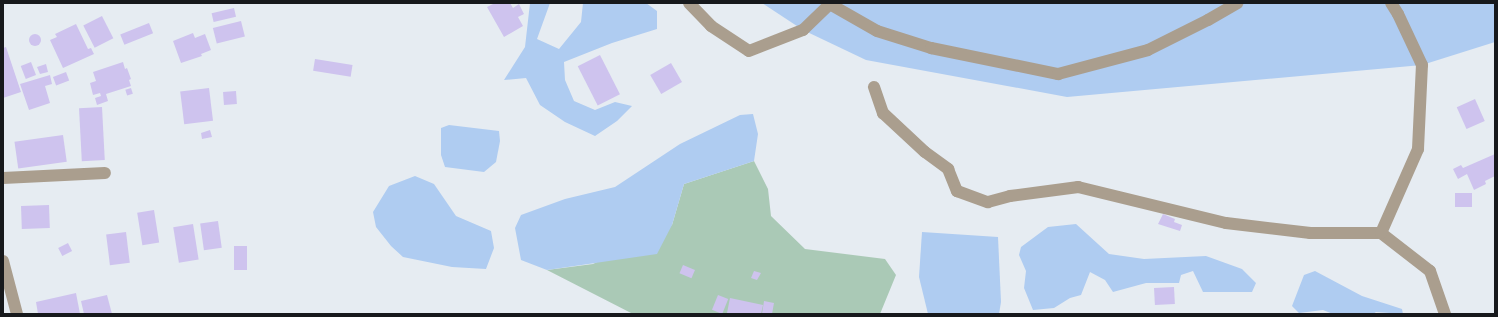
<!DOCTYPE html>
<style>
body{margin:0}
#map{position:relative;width:1498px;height:317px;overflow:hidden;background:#e6ecf2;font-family:"Exo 2",sans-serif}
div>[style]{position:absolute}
.green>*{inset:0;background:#aac9b6}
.water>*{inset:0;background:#afccf1}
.building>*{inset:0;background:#cec3ee;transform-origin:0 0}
.round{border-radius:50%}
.minor>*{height:12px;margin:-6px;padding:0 6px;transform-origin:6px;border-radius:6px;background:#aa9e8e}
span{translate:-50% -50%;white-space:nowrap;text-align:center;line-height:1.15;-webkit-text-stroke:3px #fff;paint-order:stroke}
.frame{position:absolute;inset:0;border:4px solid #17191c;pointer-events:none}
</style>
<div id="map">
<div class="green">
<i style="clip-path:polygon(754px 161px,768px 189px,771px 216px,805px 249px,885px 259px,896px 275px,880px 314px,633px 314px,547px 270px,593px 264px,672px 225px,684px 184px)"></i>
</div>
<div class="water">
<i style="clip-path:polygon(530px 3px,550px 3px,537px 39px,559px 49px,581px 22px,583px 3px,646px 3px,657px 11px,657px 29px,612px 43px,564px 62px,565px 80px,574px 101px,595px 110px,615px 102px,632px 106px,617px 121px,595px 136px,565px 122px,540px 105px,526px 78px,504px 80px,525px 47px)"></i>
<i style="clip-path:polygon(762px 3px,1495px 3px,1495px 42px,1422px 65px,1067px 97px,866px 60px,803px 30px)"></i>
<i style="clip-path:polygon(753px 114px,758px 134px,754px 161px,684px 184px,672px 225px,657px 254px,547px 270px,521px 260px,515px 228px,521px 215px,565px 199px,615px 187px,680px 144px,740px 115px)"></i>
<i style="clip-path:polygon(449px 125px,499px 131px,500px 141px,496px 162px,484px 172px,445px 167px,441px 155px,441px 128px)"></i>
<i style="clip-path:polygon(415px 176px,434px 184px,456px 216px,491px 231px,494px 248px,486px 269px,452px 267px,403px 257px,391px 246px,376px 227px,373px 212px,389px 186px)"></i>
<i style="clip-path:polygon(1076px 224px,1109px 254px,1144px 259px,1206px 256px,1242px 269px,1256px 283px,1252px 292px,1203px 292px,1193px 271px,1181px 275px,1179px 283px,1146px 283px,1113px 292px,1105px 280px,1090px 272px,1081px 295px,1070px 298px,1054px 308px,1033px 310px,1024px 288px,1026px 271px,1019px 255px,1021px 247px,1048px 227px)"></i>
<i style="clip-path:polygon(922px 232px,998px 237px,1001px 302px,999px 314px,928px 314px,919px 277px)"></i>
<i style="clip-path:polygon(1315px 271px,1362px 296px,1402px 309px,1403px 314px,1376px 312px,1373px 314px,1333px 314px,1323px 310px,1299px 313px,1292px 306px,1304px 275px)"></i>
</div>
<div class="building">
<i style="clip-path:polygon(495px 3px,510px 3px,513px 8px,519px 4px,524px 14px,518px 17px,523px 26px,504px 37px,487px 7px)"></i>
<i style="left:234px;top:8px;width:9px;height:23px;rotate:77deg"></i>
<i style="left:102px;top:16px;width:25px;height:21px;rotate:63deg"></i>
<i style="left:241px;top:21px;width:16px;height:29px;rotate:76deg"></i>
<i style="left:149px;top:23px;width:11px;height:31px;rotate:68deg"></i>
<i style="clip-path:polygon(76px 24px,88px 49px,91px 48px,94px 54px,63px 68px,50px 40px,57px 37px,55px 34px)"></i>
<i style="clip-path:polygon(193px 33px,195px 38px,205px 34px,211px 50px,201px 54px,202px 56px,181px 63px,173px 41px)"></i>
<i class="round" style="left:29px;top:34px;width:12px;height:12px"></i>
<i style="clip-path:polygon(6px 47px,21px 92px,3px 98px,3px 48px)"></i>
<i style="left:600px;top:55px;width:44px;height:25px;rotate:63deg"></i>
<i style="left:315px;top:59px;width:38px;height:12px;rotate:9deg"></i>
<i style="left:31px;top:62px;width:14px;height:11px;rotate:69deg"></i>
<i style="clip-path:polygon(123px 62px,125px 69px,127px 68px,131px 79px,129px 80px,131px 86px,106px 94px,108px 101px,97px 105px,95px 98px,101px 96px,100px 93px,93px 95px,90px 83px,96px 81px,93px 72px)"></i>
<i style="left:671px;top:63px;width:22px;height:24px;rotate:60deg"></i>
<i style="clip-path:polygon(46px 64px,48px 72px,40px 74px,37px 67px)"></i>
<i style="left:66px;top:72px;width:9px;height:14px;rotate:69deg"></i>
<i style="clip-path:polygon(50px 75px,52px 84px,45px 86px,50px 103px,29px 110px,20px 84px)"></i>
<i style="left:131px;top:88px;width:6px;height:6px;rotate:72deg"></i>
<i style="left:209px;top:88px;width:33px;height:29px;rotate:83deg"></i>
<i style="left:236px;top:91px;width:13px;height:13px;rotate:86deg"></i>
<i style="left:1475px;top:99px;width:24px;height:20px;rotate:66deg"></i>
<i style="left:102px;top:107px;width:53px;height:23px;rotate:87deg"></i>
<i style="clip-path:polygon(210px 130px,212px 137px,202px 139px,201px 133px)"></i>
<i style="left:63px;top:135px;width:27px;height:49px;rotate:82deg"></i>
<i style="clip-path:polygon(1495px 154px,1495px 176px,1485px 181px,1486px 184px,1474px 190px,1467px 174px,1458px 179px,1453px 169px,1461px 165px,1463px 168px)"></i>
<i style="left:1455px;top:193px;width:17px;height:14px"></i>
<i style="left:49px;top:205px;width:23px;height:28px;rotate:88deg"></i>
<i style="left:154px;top:210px;width:33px;height:17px;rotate:81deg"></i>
<i style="clip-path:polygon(1163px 214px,1175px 219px,1174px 222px,1182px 225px,1180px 231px,1158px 224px)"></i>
<i style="left:218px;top:221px;width:27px;height:18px;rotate:82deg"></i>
<i style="left:193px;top:224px;width:36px;height:20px;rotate:81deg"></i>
<i style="left:126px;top:232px;width:31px;height:20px;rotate:83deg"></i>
<i style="left:68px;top:243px;width:9px;height:11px;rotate:63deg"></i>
<i style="left:234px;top:246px;width:13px;height:24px"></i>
<i style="left:683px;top:265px;width:13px;height:9px;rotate:23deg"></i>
<i style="clip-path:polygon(754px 271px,761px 273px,757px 280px,751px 278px)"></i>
<i style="left:1174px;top:287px;width:17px;height:20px;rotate:87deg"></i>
<i style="clip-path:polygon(76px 293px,80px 314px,38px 314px,36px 302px)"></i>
<i style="clip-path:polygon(107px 295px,112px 314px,84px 314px,81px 301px)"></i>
<i style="left:718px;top:295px;width:11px;height:16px;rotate:22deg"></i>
<i style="clip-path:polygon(730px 298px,763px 305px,761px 314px,727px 313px)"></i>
<i style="clip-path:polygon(764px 301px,774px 303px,772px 314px,762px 314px)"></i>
</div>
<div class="minor">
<i style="left:689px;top:3px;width:32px;rotate:46deg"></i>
<i style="left:711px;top:26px;width:45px;rotate:33.3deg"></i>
<i style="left:749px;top:51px;width:58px;rotate:-21.3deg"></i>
<i style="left:803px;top:30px;width:37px;rotate:-44deg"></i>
<i style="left:828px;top:3px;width:56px;rotate:29.7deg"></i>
<i style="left:877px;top:31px;width:57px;rotate:17.5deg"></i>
<i style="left:931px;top:48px;width:130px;rotate:11.6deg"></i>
<i style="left:1058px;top:74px;width:93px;rotate:-14.9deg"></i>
<i style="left:1148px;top:50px;width:67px;rotate:-26.6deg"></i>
<i style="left:1208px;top:20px;width:34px;rotate:-30deg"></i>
<i style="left:874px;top:87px;width:28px;rotate:71deg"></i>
<i style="left:883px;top:113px;width:57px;rotate:42.9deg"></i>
<i style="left:925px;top:152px;width:29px;rotate:36deg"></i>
<i style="left:948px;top:169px;width:24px;rotate:68deg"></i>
<i style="left:957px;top:191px;width:33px;rotate:20deg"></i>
<i style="left:988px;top:202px;width:23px;rotate:-15deg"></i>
<i style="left:1010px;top:196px;width:69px;rotate:-7.5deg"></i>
<i style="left:1078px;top:187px;width:152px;rotate:13.7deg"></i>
<i style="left:1226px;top:223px;width:85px;rotate:6.8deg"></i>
<i style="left:1310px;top:233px;width:71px"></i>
<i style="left:1381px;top:233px;width:62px;rotate:37.8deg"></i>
<i style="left:1430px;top:271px;width:46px;rotate:70.8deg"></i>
<i style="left:3px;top:178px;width:102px;rotate:-2.8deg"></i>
<i style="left:1381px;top:233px;width:92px;rotate:-66.2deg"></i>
<i style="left:1418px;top:149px;width:84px;rotate:-87.3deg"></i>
<i style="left:1422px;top:65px;width:56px;rotate:-115.2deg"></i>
<i style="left:1398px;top:14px;width:13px;rotate:-122deg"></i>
<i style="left:3px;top:261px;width:55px;rotate:75.2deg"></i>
</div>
<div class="frame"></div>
</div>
